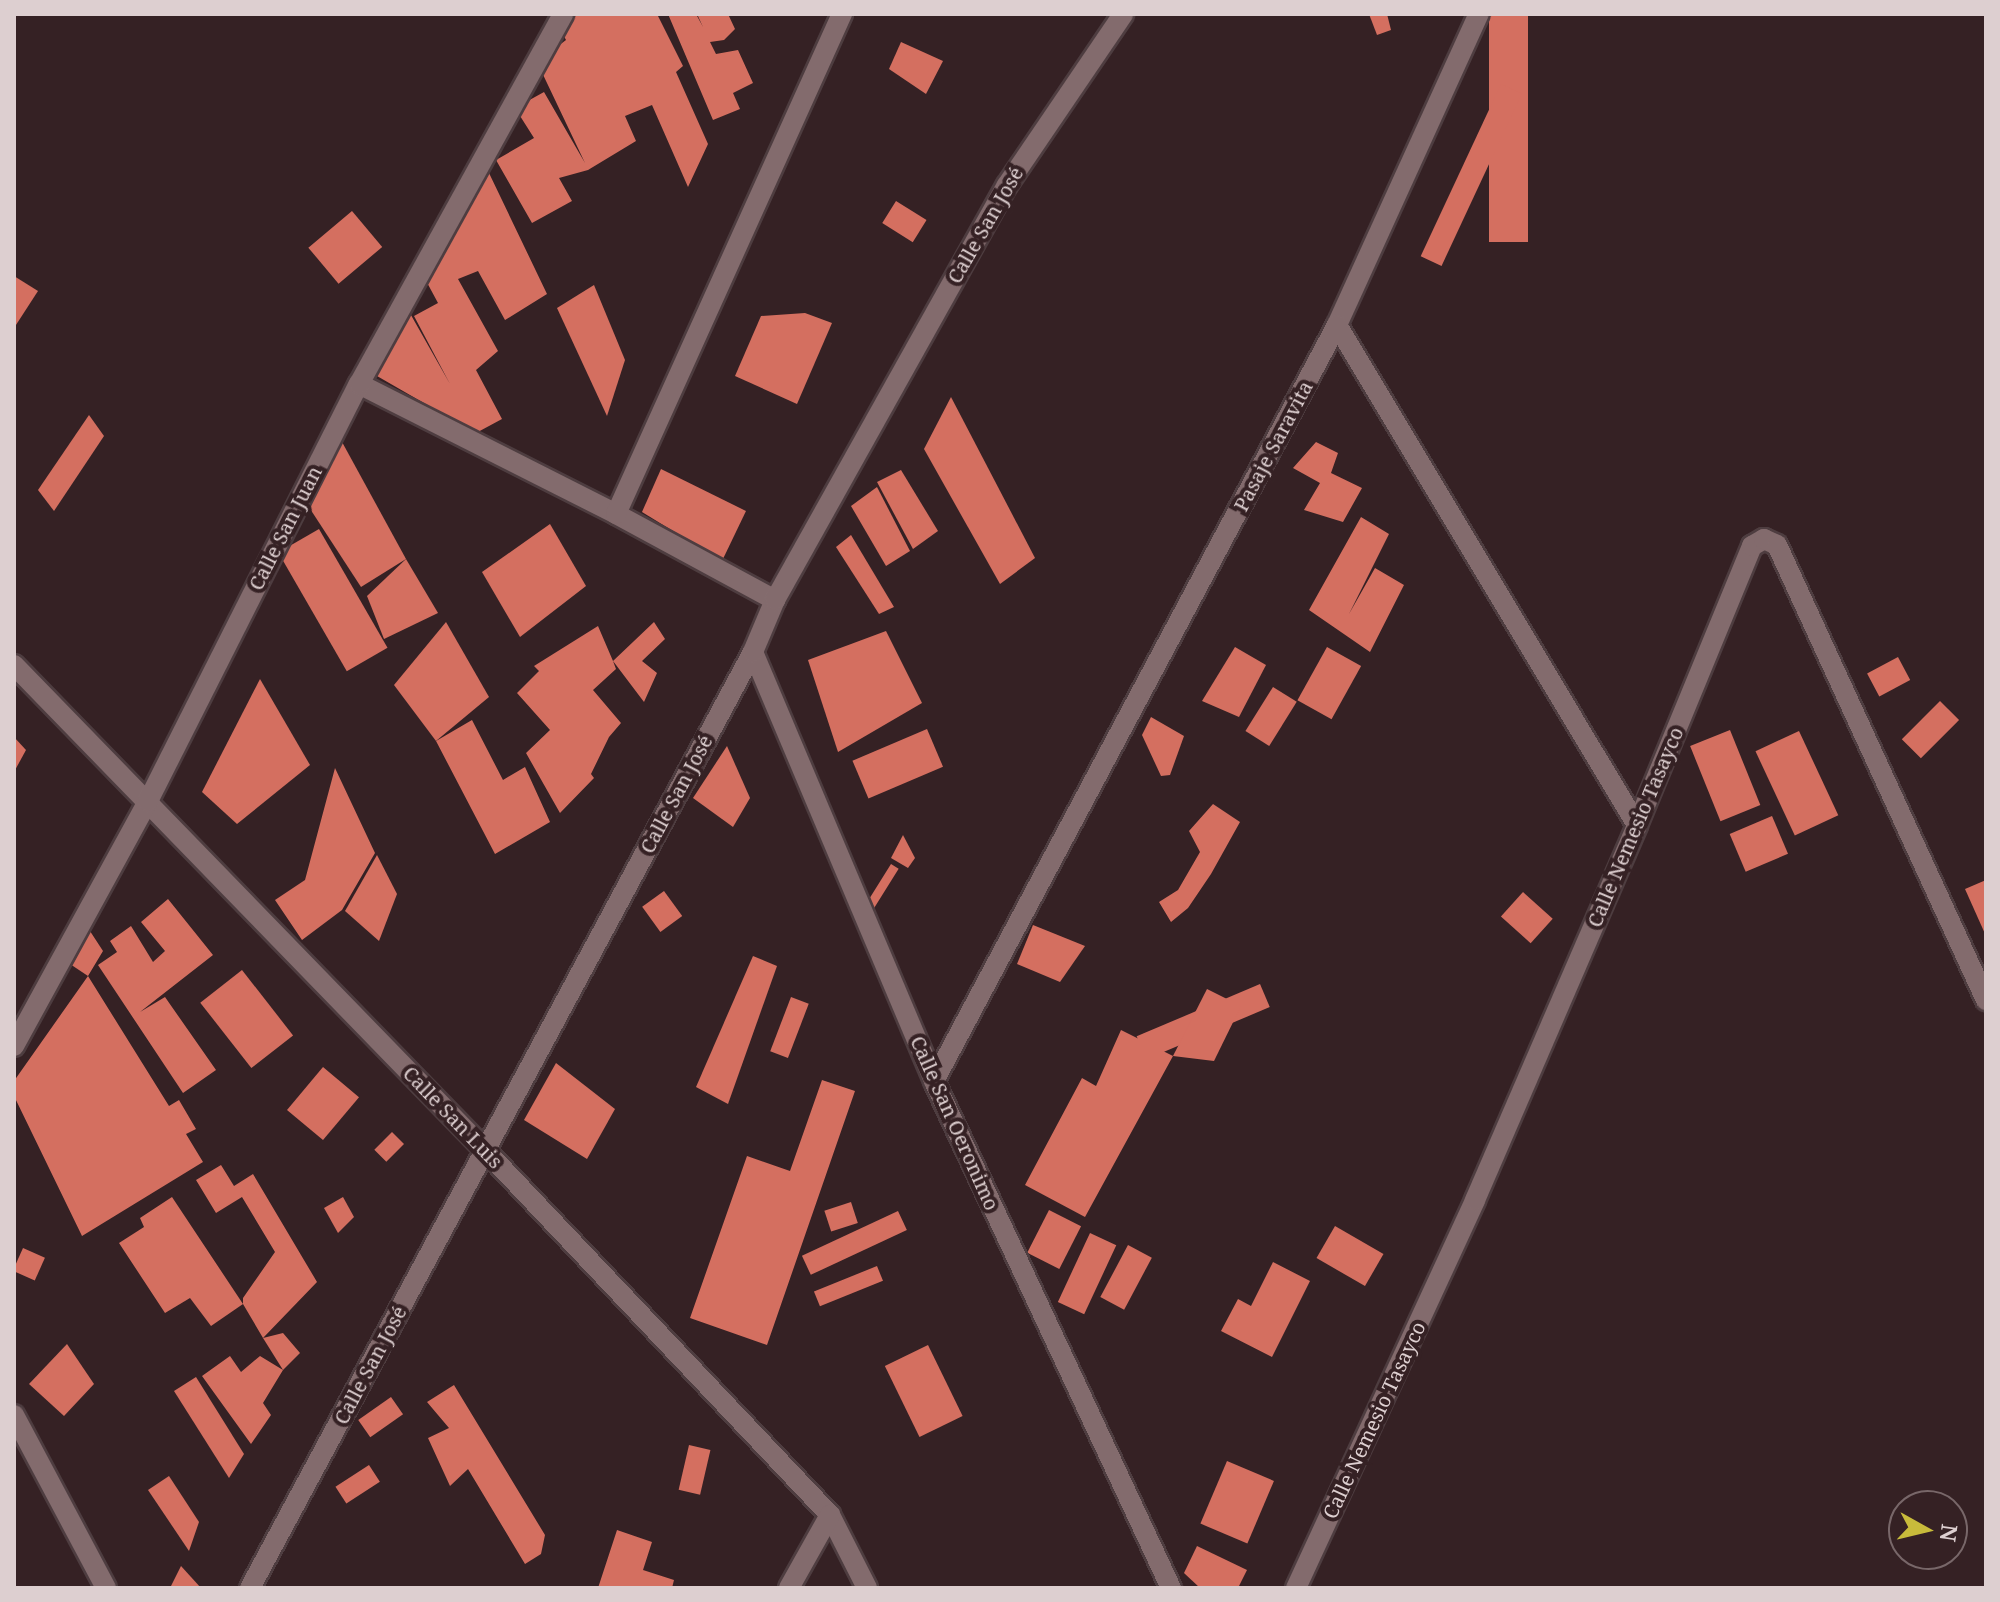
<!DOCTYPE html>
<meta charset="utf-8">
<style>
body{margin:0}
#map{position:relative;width:2000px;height:1602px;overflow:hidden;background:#352124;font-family:"Noto Serif",serif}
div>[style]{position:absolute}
.building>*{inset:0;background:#d46f60;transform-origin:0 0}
.roads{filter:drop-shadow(2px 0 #4e3d40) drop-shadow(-2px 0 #4e3d40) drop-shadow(0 2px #4e3d40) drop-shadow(0 -2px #4e3d40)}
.minor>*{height:20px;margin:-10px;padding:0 10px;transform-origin:10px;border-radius:10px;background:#836b6d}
span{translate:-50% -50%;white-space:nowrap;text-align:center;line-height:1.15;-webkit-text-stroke:8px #352124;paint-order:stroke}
.street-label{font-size:20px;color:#ddcfd0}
.frame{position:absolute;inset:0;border:16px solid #ddcfd0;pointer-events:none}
.north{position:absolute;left:1888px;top:1490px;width:80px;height:80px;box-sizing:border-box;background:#352124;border:2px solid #786769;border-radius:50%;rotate:98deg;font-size:22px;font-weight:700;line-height:32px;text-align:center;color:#ddcfd0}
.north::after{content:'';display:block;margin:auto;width:28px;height:36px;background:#c8bb3b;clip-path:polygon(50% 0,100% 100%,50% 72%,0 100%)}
</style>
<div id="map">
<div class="building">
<i style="clip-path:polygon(572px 14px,657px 14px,683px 66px,676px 72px,708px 144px,688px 187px,652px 105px,625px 116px,636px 141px,588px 170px,559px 178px,572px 201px,532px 223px,496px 160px,534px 138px,515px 108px,544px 92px,585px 163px,537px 62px,566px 40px,560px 28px)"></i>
<i style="clip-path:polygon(668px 14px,696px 14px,703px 27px,697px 14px,728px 14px,735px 29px,724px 40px,710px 42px,716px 54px,738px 50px,753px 83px,733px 93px,740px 109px,713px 120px)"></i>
<i style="clip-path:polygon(1369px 14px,1387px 14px,1391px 30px,1377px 35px)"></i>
<i style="left:1489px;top:14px;width:39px;height:228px"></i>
<i style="clip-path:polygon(901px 42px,943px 61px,926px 94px,889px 69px)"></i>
<i style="left:1501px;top:84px;width:23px;height:190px;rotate:25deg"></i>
<i style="clip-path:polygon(489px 173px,547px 294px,505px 320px,478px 271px,458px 279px,498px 351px,476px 370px,502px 419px,476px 433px,377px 376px,407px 308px,450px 384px,414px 316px,438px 303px,424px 277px,443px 252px)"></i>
<i style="left:896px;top:201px;width:36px;height:26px;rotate:32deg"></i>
<i style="left:352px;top:211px;width:47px;height:57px;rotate:50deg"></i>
<i style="clip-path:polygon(14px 276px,38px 291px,14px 328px)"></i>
<i style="clip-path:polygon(594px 285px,625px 360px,607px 416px,557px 308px)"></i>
<i style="clip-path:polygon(805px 313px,832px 323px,797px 404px,735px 376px,761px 316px)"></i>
<i style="clip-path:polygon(951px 397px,1035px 558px,1000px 584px,924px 449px)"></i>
<i style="clip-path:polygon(89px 415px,104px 436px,54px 511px,38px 490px)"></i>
<i style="clip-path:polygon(336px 431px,406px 559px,361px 587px,303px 498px)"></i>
<i style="clip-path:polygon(1316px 442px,1338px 453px,1331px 473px,1362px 488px,1343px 522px,1304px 510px,1320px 483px,1293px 468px)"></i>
<i style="clip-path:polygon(661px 469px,746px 511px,722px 561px,642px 512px)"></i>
<i style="clip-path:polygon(901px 470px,938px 531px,913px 549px,877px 482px)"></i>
<i style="clip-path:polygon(877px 487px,910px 551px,886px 566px,851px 506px)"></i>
<i style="clip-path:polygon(1361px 517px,1389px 534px,1349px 614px,1375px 568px,1404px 585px,1370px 652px,1309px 610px)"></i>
<i style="clip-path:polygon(550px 524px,586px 586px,520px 637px,482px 572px)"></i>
<i style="left:319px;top:529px;width:137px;height:47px;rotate:60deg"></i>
<i style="clip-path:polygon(851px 535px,894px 607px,879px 614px,836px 547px)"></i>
<i style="clip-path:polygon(406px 559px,438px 613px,384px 639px,367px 596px)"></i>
<i style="clip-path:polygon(446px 622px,489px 697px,436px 741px,394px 685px)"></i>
<i style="clip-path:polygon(654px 622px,665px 639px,642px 661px,657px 673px,644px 702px,613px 661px,616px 669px,593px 690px,621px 723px,609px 737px,591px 774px,594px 778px,560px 813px,526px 753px,550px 730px,517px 693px,539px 671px,534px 666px,598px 626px,613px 661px)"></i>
<i style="clip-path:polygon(886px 631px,922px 703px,838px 752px,808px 660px)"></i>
<i style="clip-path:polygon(1235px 647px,1266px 665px,1239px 717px,1202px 701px)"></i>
<i style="left:1327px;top:647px;width:39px;height:61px;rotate:29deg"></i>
<i style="left:1898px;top:657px;width:26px;height:35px;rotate:62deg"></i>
<i style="clip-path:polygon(260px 679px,310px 765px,237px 824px,202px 792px)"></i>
<i style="left:1273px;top:687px;width:28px;height:52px;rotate:32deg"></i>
<i style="left:1940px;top:701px;width:27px;height:54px;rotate:45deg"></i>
<i style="clip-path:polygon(1151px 717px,1184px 736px,1170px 775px,1161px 776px,1142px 735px)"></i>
<i style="clip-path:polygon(472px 720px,503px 780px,525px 767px,550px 822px,495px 854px,436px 741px)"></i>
<i style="left:927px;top:729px;width:41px;height:81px;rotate:67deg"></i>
<i style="left:1730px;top:730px;width:81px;height:43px;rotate:68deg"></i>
<i style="left:1799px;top:731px;width:93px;height:48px;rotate:65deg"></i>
<i style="clip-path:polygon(14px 737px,26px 750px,14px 772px)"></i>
<i style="clip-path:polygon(727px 746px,750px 798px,733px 827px,693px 798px)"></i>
<i style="clip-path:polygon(335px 768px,375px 853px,342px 910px,302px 940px,275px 900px,305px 880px)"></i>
<i style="clip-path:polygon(1213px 804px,1240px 822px,1211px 874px,1188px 908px,1171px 922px,1159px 902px,1178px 890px,1200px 852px,1189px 831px)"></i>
<i style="left:1772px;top:816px;width:41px;height:46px;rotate:67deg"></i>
<i style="clip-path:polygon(903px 835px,915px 858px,908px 868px,891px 858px)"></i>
<i style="clip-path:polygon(377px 855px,397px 894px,379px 941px,345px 911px)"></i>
<i style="left:891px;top:864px;width:9px;height:51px;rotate:32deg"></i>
<i style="clip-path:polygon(1986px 880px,1986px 936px,1965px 889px)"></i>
<i style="left:664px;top:891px;width:31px;height:27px;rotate:54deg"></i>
<i style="left:1523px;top:892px;width:40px;height:33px;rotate:42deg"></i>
<i style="clip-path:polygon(168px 899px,213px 955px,140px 1012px,165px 997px,216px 1070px,183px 1093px,98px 965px,117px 952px,110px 941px,131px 926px,153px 962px,165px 951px,141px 922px)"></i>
<i style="clip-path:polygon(1033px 925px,1085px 946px,1060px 982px,1017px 964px)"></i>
<i style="clip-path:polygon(88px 928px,103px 951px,88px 976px,169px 1106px,179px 1100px,196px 1129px,186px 1134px,203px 1162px,82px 1236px,14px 1096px,14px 1081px,88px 976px,67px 962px)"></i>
<i style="clip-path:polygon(753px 956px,777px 966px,728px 1104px,696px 1087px)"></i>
<i style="left:242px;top:970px;width:83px;height:53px;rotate:52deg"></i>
<i style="left:1260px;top:984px;width:25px;height:134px;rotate:67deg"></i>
<i style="clip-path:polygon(1207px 989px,1241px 1006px,1214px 1061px,1173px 1056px)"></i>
<i style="left:791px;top:997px;width:19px;height:58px;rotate:21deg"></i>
<i style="clip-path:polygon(1121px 1030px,1173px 1056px,1085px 1217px,1025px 1185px,1082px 1078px,1096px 1086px)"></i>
<i style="clip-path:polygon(556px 1063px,615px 1109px,587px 1159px,524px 1120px)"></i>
<i style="left:323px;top:1067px;width:47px;height:56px;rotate:40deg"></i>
<i style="clip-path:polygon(822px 1080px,855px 1091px,767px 1345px,690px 1318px,747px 1156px,790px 1171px)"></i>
<i style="left:392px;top:1132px;width:17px;height:25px;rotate:45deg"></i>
<i style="clip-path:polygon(221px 1165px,234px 1186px,253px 1174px,317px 1282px,263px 1338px,283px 1333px,300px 1353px,283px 1370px,263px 1403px,271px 1415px,251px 1444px,202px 1376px,230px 1356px,241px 1372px,260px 1356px,283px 1370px,263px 1338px,243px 1304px,211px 1326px,190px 1298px,165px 1313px,119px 1243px,144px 1227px,140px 1218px,172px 1197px,243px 1304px,243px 1298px,275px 1252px,242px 1197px,216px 1213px,196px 1180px)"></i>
<i style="clip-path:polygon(343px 1197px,354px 1217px,338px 1233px,324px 1208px)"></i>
<i style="left:851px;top:1202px;width:22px;height:28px;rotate:72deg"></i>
<i style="left:1049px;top:1210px;width:36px;height:48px;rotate:27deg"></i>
<i style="left:898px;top:1211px;width:21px;height:106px;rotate:65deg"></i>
<i style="left:1335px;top:1226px;width:56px;height:37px;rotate:30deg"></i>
<i style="left:1090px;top:1233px;width:29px;height:76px;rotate:25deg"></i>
<i style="left:1128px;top:1245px;width:27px;height:59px;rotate:28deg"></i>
<i style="left:23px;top:1248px;width:24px;height:25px;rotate:24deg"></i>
<i style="clip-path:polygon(1273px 1262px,1310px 1281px,1272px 1357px,1221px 1331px,1238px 1299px,1251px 1306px)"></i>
<i style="left:877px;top:1266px;width:16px;height:68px;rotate:68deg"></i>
<i style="clip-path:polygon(67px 1344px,94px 1384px,64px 1416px,29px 1384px)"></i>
<i style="left:928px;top:1345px;width:79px;height:48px;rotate:64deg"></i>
<i style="clip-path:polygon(196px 1377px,244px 1454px,229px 1478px,174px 1391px)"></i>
<i style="clip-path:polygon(454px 1385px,545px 1535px,541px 1554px,525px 1564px,468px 1469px,450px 1486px,428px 1438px,449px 1428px,427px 1402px)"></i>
<i style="left:391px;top:1397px;width:21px;height:40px;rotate:55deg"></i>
<i style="left:689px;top:1445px;width:22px;height:46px;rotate:13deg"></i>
<i style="left:1227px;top:1461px;width:51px;height:68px;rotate:23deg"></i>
<i style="left:369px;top:1465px;width:20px;height:40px;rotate:57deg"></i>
<i style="clip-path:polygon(169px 1476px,199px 1522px,189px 1551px,148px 1490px)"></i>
<i style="clip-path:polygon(617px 1530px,652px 1542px,643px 1570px,674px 1580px,672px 1588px,598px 1588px)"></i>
<i style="clip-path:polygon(1197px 1546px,1247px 1570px,1238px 1588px,1200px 1588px,1184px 1573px)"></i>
<i style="clip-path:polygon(181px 1566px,201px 1588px,170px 1588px)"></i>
</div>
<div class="roads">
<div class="minor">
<i style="left:1337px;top:325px;width:342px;rotate:-65.5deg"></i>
<i style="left:359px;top:384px;width:288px;rotate:26.8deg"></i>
<i style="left:616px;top:514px;width:181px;rotate:28.4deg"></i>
<i style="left:616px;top:514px;width:549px;rotate:-65.68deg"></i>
<i style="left:753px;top:652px;width:466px;rotate:67.1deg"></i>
<i style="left:934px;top:1081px;width:560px;rotate:64.95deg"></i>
<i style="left:14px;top:665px;width:676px;rotate:45.84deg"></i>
<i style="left:485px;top:1150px;width:502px;rotate:46.61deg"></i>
<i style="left:830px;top:1515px;width:82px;rotate:63.1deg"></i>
<i style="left:14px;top:1046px;width:279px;rotate:-61.3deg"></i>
<i style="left:148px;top:801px;width:467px;rotate:-63.2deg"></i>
<i style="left:359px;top:384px;width:423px;rotate:-61.1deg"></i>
<i style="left:934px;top:1081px;width:857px;rotate:-61.94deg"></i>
<i style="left:1337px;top:325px;width:583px;rotate:59.04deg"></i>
<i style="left:14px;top:1415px;width:196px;rotate:62deg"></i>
<i style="left:250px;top:1588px;width:1063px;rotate:-61.75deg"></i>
<i style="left:753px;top:652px;width:56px;rotate:-67.1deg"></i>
<i style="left:775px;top:600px;width:475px;rotate:-60.8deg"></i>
<i style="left:1007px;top:185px;width:207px;rotate:-55.8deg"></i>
<i style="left:789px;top:1588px;width:84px;rotate:-60.7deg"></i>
<i style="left:1296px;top:1588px;width:427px;rotate:-65.2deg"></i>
<i style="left:1475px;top:1200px;width:408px;rotate:-66.6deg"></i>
<i style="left:1637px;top:825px;width:302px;rotate:-67.6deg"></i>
<i style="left:1752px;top:546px;width:14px;rotate:-30deg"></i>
<i style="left:1764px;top:539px;width:14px;rotate:25deg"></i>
<i style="left:1777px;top:545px;width:501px;rotate:65.33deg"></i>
</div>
</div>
<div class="street-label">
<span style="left:985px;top:225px;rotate:-60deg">Calle San José</span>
<span style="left:1273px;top:446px;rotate:-62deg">Pasaje Saravita</span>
<span style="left:285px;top:528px;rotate:-63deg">Calle San Juan</span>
<span style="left:676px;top:794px;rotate:-62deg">Calle San José</span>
<span style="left:1635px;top:827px;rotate:-67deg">Calle Nemesio Tasayco</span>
<span style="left:453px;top:1117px;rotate:46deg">Calle San Luis</span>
<span style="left:955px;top:1123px;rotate:66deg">Calle San Oeronimo</span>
<span style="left:370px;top:1365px;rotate:-62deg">Calle San José</span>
<span style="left:1374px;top:1420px;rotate:-65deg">Calle Nemesio Tasayco</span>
</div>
<div class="frame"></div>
<div class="north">N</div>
</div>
